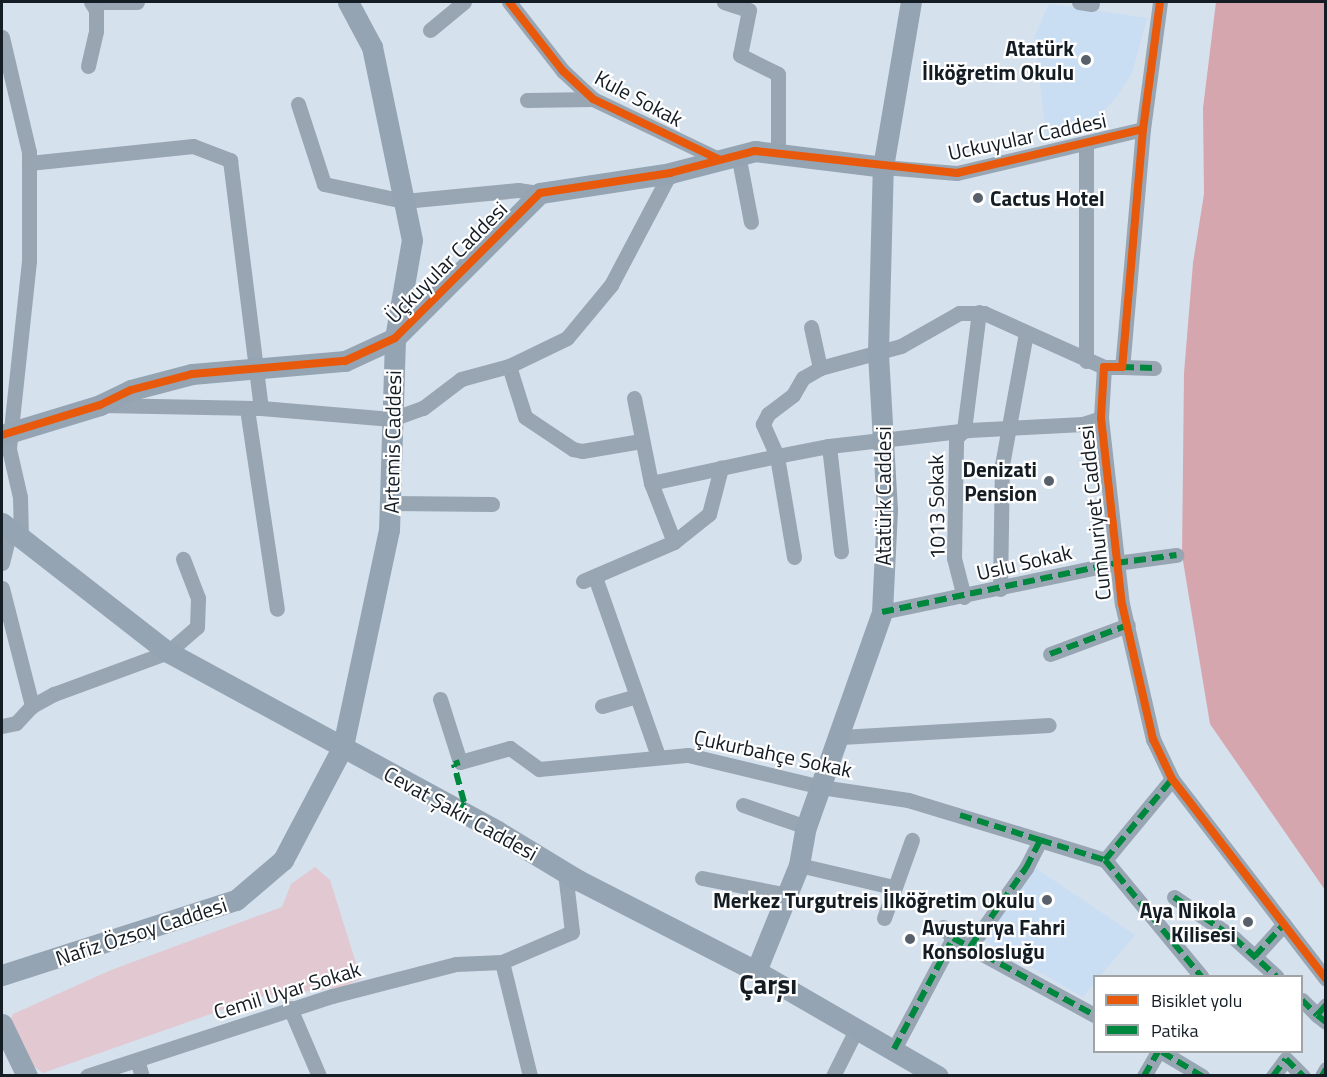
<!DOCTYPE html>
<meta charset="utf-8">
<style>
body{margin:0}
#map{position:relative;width:1327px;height:1077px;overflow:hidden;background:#d6e1ee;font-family:"Titillium Web",sans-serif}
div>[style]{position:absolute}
.built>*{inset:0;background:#c9ddf3}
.green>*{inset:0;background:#e2c8d0}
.water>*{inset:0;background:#d6a6ae}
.street>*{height:15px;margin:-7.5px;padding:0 7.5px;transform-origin:7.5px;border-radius:7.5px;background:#98a5b2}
.secondary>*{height:21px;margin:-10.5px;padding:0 10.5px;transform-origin:10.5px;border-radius:10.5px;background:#95a4b2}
.quiet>*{height:6px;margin-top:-3px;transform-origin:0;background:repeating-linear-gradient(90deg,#00873e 0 12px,transparent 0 18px)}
.cycleway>*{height:8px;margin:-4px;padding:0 4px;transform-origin:4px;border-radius:4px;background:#e8590c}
.dots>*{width:16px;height:16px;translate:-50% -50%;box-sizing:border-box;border:3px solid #fff;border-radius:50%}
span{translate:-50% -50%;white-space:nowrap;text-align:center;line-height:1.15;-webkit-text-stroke:4.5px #fff;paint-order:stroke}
.poi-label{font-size:21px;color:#141c24;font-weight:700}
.right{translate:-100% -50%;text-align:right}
.left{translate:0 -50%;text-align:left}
.street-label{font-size:21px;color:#141c24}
.district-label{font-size:27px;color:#141c24;font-weight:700}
.frame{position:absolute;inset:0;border:3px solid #141c24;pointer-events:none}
.legend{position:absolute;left:1093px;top:975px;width:210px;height:78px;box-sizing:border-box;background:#fff;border:2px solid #a1a4a7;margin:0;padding:8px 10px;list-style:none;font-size:18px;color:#141c24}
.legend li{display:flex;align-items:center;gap:12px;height:30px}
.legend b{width:30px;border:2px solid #a1a4a7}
</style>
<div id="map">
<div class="built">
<i style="clip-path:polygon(1049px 4px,1147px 18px,1132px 73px,1117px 96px,1083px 135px,1047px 139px,1034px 38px)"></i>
<i style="clip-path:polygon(1031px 865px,1135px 935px,1100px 976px,1094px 976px,1094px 983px,1083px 997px,985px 941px)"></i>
</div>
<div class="green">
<i style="clip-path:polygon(315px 867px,330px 880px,361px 979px,342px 987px,259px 997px,43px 1073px,32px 1065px,10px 1022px,13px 1014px,111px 970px,282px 907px,291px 884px)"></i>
</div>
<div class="water">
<i style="clip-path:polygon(1216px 2px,1325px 2px,1325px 890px,1210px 724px,1182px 555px,1184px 373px,1193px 263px,1204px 194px,1203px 108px)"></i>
</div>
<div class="street">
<i style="left:98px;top:2px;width:39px"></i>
<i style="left:509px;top:2px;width:88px;rotate:52deg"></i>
<i style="left:563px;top:71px;width:41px;rotate:43deg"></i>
<i style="left:593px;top:99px;width:139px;rotate:25.6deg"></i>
<i style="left:724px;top:2px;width:26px;rotate:18deg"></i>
<i style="left:749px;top:10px;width:46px;rotate:101.3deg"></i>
<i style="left:740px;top:55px;width:42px;rotate:26.6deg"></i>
<i style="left:778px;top:74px;width:79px;rotate:90deg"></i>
<i style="left:1079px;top:2px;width:13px;rotate:9deg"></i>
<i style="left:1160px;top:2px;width:128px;rotate:97.6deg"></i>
<i style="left:1143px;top:129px;width:239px;rotate:95deg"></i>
<i style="left:1122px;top:367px;width:18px;rotate:180deg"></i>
<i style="left:1104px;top:367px;width:51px;rotate:93.4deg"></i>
<i style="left:1101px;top:418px;width:187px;rotate:83.6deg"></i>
<i style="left:1122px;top:604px;width:139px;rotate:77.1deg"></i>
<i style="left:1153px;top:739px;width:44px;rotate:64.6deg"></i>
<i style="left:1172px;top:779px;width:252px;rotate:52.4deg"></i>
<i style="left:430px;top:30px;width:44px;rotate:-39.5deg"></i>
<i style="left:2px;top:37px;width:118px;rotate:76.8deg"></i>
<i style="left:29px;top:152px;width:109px;rotate:90deg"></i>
<i style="left:29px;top:261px;width:189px;rotate:96.1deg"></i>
<i style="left:9px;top:449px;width:49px;rotate:77.1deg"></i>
<i style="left:20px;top:497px;width:42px;rotate:88.6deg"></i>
<i style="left:88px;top:66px;width:36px;rotate:-77deg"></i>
<i style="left:96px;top:31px;width:21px;rotate:-90deg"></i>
<i style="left:96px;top:10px;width:9px;rotate:-122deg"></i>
<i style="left:527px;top:100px;width:66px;rotate:-0.9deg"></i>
<i style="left:298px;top:104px;width:84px;rotate:72deg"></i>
<i style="left:324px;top:184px;width:82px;rotate:12deg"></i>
<i style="left:404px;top:201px;width:115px;rotate:-5.5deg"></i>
<i style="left:518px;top:190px;width:22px;rotate:8deg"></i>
<i style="left:1086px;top:143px;width:218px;rotate:90deg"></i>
<i style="left:738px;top:154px;width:69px;rotate:79.2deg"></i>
<i style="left:29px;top:163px;width:165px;rotate:-5.9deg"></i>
<i style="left:193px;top:146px;width:40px;rotate:21deg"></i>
<i style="left:230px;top:160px;width:250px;rotate:82.9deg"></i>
<i style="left:883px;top:167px;width:74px;rotate:4.6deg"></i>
<i style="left:957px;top:173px;width:191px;rotate:-13.3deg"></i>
<i style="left:811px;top:327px;width:42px;rotate:77.6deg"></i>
<i style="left:509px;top:366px;width:53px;rotate:72.6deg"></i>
<i style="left:525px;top:417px;width:58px;rotate:33.7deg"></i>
<i style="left:573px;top:449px;width:9px;rotate:13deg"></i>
<i style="left:582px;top:451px;width:60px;rotate:-9.6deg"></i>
<i style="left:1122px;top:367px;width:32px;rotate:2deg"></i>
<i style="left:634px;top:398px;width:87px;rotate:78.7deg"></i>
<i style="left:651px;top:483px;width:63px;rotate:68.7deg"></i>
<i style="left:102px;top:405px;width:159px;rotate:1.1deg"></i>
<i style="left:261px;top:408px;width:131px;rotate:4.8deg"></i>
<i style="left:392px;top:419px;width:33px;rotate:-20deg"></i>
<i style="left:423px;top:408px;width:48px;rotate:-37.3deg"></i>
<i style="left:461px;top:379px;width:50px;rotate:-15.2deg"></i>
<i style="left:509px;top:366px;width:64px;rotate:-25.8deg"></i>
<i style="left:567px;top:338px;width:69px;rotate:-50.3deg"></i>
<i style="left:611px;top:285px;width:127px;rotate:-62.2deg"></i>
<i style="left:247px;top:409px;width:202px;rotate:81.5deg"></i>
<i style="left:829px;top:446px;width:106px;rotate:83.5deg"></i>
<i style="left:651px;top:483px;width:129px;rotate:-12.1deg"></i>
<i style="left:777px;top:456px;width:35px;rotate:-114deg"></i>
<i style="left:763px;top:424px;width:11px;rotate:-63deg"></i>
<i style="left:768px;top:414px;width:31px;rotate:-37deg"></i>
<i style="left:793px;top:395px;width:20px;rotate:-60deg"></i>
<i style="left:803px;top:378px;width:20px;rotate:-30deg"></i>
<i style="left:820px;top:368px;width:84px;rotate:-15.2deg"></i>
<i style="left:901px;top:346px;width:67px;rotate:-29.6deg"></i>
<i style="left:959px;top:313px;width:25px"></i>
<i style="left:984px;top:313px;width:132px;rotate:24.2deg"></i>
<i style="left:392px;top:503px;width:100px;rotate:0.6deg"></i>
<i style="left:794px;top:557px;width:102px;rotate:-99.6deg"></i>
<i style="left:777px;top:456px;width:53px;rotate:-10.9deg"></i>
<i style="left:829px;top:446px;width:141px;rotate:-6.5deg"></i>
<i style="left:969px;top:430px;width:114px;rotate:-3deg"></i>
<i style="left:1083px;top:424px;width:19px;rotate:-18deg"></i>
<i style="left:2px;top:563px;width:34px;rotate:-76deg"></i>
<i style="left:595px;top:577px;width:190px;rotate:70.6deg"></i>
<i style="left:583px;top:581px;width:99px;rotate:-23.2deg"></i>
<i style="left:674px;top:542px;width:45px;rotate:-38.7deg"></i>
<i style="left:709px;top:514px;width:48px;rotate:-75.4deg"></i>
<i style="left:2px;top:588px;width:122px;rotate:75.7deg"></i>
<i style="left:1000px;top:589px;width:124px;rotate:-89.1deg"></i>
<i style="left:1002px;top:465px;width:134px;rotate:-79.7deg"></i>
<i style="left:964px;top:597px;width:40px;rotate:-104.4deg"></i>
<i style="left:954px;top:558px;width:120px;rotate:-89deg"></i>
<i style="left:956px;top:438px;width:11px;rotate:-45deg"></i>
<i style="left:964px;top:430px;width:119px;rotate:-82.8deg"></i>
<i style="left:882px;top:612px;width:239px;rotate:-11.8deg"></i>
<i style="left:1116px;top:563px;width:61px;rotate:-7.6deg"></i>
<i style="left:1050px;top:654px;width:83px;rotate:-20.4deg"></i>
<i style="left:440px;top:699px;width:66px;rotate:72.4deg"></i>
<i style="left:460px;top:762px;width:52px;rotate:-15.6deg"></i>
<i style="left:510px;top:748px;width:36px;rotate:36deg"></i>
<i style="left:539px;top:769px;width:150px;rotate:-5.4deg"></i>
<i style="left:688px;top:755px;width:137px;rotate:13.5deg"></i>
<i style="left:821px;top:787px;width:88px;rotate:8.5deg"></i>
<i style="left:908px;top:800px;width:138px;rotate:16.9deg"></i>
<i style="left:602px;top:706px;width:36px;rotate:-16deg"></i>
<i style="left:2px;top:726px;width:14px;rotate:-12deg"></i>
<i style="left:16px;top:723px;width:23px;rotate:-47deg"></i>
<i style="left:32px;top:706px;width:25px;rotate:-29deg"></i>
<i style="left:54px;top:694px;width:121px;rotate:-20.2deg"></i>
<i style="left:168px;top:652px;width:38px;rotate:-41deg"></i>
<i style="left:197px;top:627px;width:29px;rotate:-88deg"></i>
<i style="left:198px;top:598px;width:42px;rotate:-111deg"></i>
<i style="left:841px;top:737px;width:208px;rotate:-3.3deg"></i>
<i style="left:743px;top:805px;width:67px;rotate:19.2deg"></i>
<i style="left:1105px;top:860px;width:151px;rotate:50.4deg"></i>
<i style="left:1105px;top:860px;width:105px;rotate:-50.4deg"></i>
<i style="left:799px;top:865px;width:97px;rotate:13.2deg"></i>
<i style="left:702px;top:878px;width:88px;rotate:11.2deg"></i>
<i style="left:1174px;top:897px;width:73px;rotate:34.3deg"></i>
<i style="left:1234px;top:938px;width:57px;rotate:42.1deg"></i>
<i style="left:884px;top:918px;width:83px;rotate:-70.3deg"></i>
<i style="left:943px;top:927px;width:15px;rotate:48deg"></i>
<i style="left:953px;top:938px;width:161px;rotate:28.6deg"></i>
<i style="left:970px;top:947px;width:97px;rotate:-54.7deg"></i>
<i style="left:1026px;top:868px;width:31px;rotate:-63deg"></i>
<i style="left:1040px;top:840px;width:68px;rotate:17.1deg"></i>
<i style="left:1255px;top:956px;width:43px;rotate:-47.8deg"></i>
<i style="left:1302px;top:1000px;width:21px;rotate:45deg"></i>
<i style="left:1326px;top:1005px;width:13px;rotate:132deg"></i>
<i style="left:1317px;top:1015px;width:11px;rotate:38deg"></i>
<i style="left:290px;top:1008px;width:74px;rotate:66.9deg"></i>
<i style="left:894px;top:1049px;width:126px;rotate:-62deg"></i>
<i style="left:1162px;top:1052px;width:47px;rotate:31deg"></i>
<i style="left:137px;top:1060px;width:17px;rotate:73deg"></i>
<i style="left:87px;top:1076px;width:258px;rotate:-18.1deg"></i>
<i style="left:332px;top:996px;width:128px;rotate:-14.5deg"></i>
<i style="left:456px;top:964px;width:46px;rotate:-2.5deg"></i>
<i style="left:530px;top:1076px;width:117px;rotate:-103.8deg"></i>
<i style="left:502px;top:962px;width:76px;rotate:-23.2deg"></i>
<i style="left:572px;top:932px;width:60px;rotate:-96.7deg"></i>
<i style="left:833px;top:1076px;width:51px;rotate:-63.4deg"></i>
<i style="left:1144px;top:1076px;width:28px;rotate:-60deg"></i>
<i style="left:1273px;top:1076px;width:21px;rotate:-53deg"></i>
<i style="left:1286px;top:1059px;width:24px;rotate:45deg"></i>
<i style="left:1322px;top:1076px;width:8px;rotate:-60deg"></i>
</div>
<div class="secondary">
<i style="left:2px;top:435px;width:102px;rotate:-17deg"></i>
<i style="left:100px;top:405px;width:34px;rotate:-26deg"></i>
<i style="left:131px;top:390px;width:63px;rotate:-14.7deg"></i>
<i style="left:192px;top:374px;width:154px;rotate:-4.9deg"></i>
<i style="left:345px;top:361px;width:55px;rotate:-24.7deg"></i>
<i style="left:395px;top:338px;width:205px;rotate:-45deg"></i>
<i style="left:540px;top:193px;width:132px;rotate:-8.7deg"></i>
<i style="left:670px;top:173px;width:88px;rotate:-14.5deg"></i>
<i style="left:755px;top:151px;width:129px;rotate:7.1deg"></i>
<i style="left:2px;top:523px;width:210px;rotate:37.9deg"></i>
<i style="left:168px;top:652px;width:375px;rotate:28.5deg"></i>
<i style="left:497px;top:831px;width:95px;rotate:31.2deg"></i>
<i style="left:578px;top:880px;width:200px;rotate:27.1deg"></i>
<i style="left:756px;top:971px;width:210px;rotate:30deg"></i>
<i style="left:756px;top:971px;width:114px;rotate:-67.9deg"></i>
<i style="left:799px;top:865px;width:39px;rotate:-80deg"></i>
<i style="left:806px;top:827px;width:228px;rotate:-70.5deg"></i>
<i style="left:882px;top:612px;width:102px;rotate:-87.2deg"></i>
<i style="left:887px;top:510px;width:158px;rotate:-93.3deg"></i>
<i style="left:878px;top:352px;width:185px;rotate:-88.5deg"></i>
<i style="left:883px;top:167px;width:167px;rotate:-80.4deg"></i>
<i style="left:2px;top:975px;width:246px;rotate:-17.8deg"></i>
<i style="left:236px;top:900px;width:62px;rotate:-40.4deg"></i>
<i style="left:283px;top:860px;width:129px;rotate:-62.2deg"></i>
<i style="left:343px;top:746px;width:221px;rotate:-78deg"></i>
<i style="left:389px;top:530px;width:192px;rotate:-88.2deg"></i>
<i style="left:395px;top:338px;width:99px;rotate:-80.2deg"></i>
<i style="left:412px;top:240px;width:197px;rotate:-101.7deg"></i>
<i style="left:372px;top:47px;width:51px;rotate:-118.1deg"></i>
<i style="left:2px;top:1024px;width:58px;rotate:64.3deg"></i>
</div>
<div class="quiet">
<i style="left:1122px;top:367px;width:32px;rotate:2deg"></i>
<i style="left:882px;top:612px;width:239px;rotate:-11.8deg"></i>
<i style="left:1116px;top:563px;width:61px;rotate:-7.6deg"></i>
<i style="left:1050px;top:654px;width:83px;rotate:-20.4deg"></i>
<i style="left:458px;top:813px;width:13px;rotate:-61deg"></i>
<i style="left:464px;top:802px;width:39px;rotate:-105deg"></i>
<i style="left:454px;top:764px;width:6px;rotate:-18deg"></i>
<i style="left:960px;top:815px;width:84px;rotate:17.4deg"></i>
<i style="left:1105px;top:860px;width:151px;rotate:50.4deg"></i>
<i style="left:1105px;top:860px;width:105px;rotate:-50.4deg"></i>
<i style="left:1174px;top:897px;width:73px;rotate:34.3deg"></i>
<i style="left:1234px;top:938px;width:57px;rotate:42.1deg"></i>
<i style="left:943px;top:927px;width:15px;rotate:48deg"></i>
<i style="left:953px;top:938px;width:161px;rotate:28.6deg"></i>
<i style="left:970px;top:947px;width:97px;rotate:-54.7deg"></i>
<i style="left:1026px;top:868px;width:31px;rotate:-63deg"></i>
<i style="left:1040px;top:840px;width:68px;rotate:17.1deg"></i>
<i style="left:1255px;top:956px;width:43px;rotate:-47.8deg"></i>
<i style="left:1302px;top:1000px;width:21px;rotate:45deg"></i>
<i style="left:1326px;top:1005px;width:13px;rotate:132deg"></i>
<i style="left:1317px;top:1015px;width:11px;rotate:38deg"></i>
<i style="left:894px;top:1049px;width:126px;rotate:-62deg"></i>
<i style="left:1162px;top:1052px;width:47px;rotate:31deg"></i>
<i style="left:1144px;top:1076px;width:28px;rotate:-60deg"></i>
<i style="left:1273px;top:1076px;width:21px;rotate:-53deg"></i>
<i style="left:1286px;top:1059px;width:24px;rotate:45deg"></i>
<i style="left:1322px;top:1076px;width:8px;rotate:-60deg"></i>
</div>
<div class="cycleway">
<i style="left:509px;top:2px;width:88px;rotate:52deg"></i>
<i style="left:563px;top:71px;width:41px;rotate:43deg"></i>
<i style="left:593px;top:99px;width:139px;rotate:25.6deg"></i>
<i style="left:1160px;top:2px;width:128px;rotate:97.6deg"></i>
<i style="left:1143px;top:129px;width:239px;rotate:95deg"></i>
<i style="left:1122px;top:367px;width:18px;rotate:180deg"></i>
<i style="left:1104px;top:367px;width:51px;rotate:93.4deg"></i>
<i style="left:1101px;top:418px;width:187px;rotate:83.6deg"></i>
<i style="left:1122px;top:604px;width:139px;rotate:77.1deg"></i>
<i style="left:1153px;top:739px;width:44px;rotate:64.6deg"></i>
<i style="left:1172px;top:779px;width:252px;rotate:52.4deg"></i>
<i style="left:2px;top:435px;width:102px;rotate:-17deg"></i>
<i style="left:100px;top:405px;width:34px;rotate:-26deg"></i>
<i style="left:131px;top:390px;width:63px;rotate:-14.7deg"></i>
<i style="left:192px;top:374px;width:154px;rotate:-4.9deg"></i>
<i style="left:345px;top:361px;width:55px;rotate:-24.7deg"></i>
<i style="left:395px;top:338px;width:205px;rotate:-45deg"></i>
<i style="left:540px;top:193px;width:132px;rotate:-8.7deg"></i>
<i style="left:670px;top:173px;width:88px;rotate:-14.5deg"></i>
<i style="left:755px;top:151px;width:203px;rotate:6.2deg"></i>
<i style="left:957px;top:173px;width:191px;rotate:-13.3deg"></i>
</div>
<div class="dots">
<i style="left:1086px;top:60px;background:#58616b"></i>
<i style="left:978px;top:198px;background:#58616b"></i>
<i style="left:1049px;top:481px;background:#58616b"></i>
<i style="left:1047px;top:900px;background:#58616b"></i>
<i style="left:1248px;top:922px;background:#58616b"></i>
<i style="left:910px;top:939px;background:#58616b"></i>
</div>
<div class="poi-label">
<span class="right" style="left:1074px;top:60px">Atatürk<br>İlköğretim Okulu</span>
<span class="left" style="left:990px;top:198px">Cactus Hotel</span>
<span class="right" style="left:1037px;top:481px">Denizati<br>Pension</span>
<span class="right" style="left:1035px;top:900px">Merkez Turgutreis İlköğretim Okulu</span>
<span class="right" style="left:1236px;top:922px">Aya Nikola<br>Kilisesi</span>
<span class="left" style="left:922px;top:939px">Avusturya Fahri<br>Konsolosluğu</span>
</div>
<div class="street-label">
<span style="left:639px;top:98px;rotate:28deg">Kule Sokak</span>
<span style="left:1027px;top:136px;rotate:-12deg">Uckuyular Caddesi</span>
<span style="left:446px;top:262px;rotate:-45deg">Üçkuyular Caddesi</span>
<span style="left:392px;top:442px;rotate:-89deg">Artemis Caddesi</span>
<span style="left:883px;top:496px;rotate:-90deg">Atatürk Caddesi</span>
<span style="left:936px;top:507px;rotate:-91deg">1013 Sokak</span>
<span style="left:1094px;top:513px;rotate:-96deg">Cumhuriyet Caddesi</span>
<span style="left:1024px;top:562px;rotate:-13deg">Uslu Sokak</span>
<span style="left:773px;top:753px;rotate:12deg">Çukurbahçe Sokak</span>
<span style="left:461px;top:813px;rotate:29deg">Cevat Şakir Caddesi</span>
<span style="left:141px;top:931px;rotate:-18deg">Nafiz Özsoy Caddesi</span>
<span style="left:287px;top:990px;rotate:-17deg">Cemil Uyar Sokak</span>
</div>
<div class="district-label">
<span style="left:768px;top:984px">Çarşı</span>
</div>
<div class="frame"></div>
<ul class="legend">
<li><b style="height:8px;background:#e8590c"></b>Bisiklet yolu</li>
<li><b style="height:8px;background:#00873e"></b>Patika</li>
</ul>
</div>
